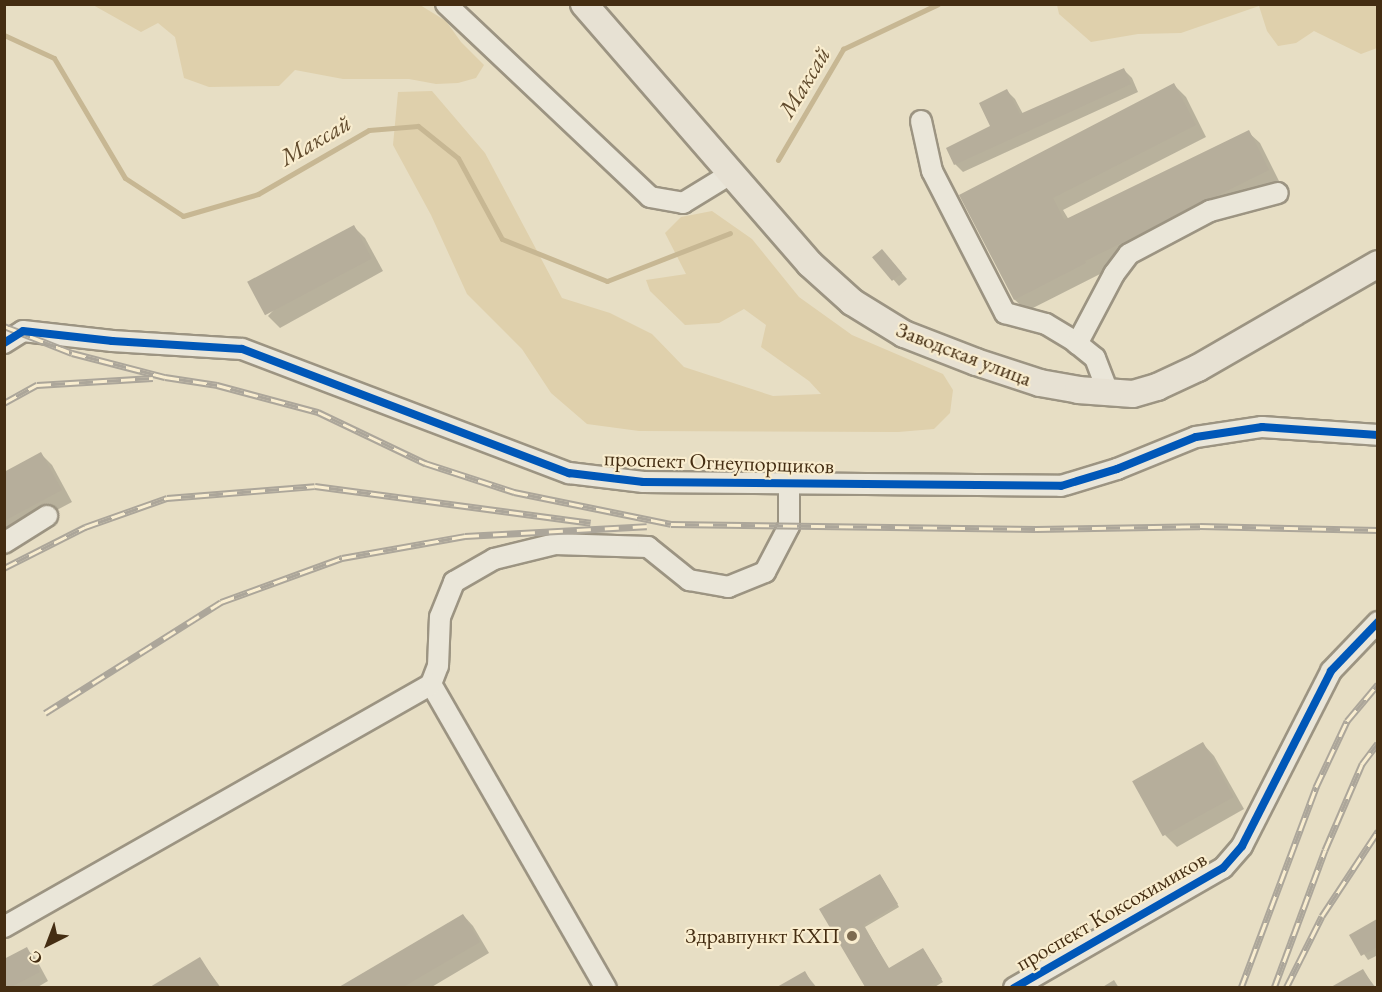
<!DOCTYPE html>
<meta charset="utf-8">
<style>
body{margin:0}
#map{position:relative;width:1382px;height:992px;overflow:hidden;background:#e7dec4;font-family:"EB Garamond",serif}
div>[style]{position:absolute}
.green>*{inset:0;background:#dfd0ac}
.shadow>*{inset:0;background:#0003}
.stream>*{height:5px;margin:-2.5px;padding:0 2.5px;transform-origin:2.5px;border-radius:2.5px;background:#c7b793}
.building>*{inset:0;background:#b6ae9b;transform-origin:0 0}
.roads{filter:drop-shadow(2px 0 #9c9482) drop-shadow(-2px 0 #9c9482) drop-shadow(0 2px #9c9482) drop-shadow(0 -2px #9c9482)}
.minor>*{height:20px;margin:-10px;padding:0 10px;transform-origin:10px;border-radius:10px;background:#eae6d9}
.major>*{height:26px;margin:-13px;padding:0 13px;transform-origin:13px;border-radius:13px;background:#e7e1d3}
.rail>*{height:7px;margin-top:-3.5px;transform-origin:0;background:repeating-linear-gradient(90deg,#f9edcf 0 14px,#aca69a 0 28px);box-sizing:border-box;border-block:2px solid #aca69a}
.cycleway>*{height:8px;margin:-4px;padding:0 4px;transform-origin:4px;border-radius:4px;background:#0057b8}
.dots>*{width:16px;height:16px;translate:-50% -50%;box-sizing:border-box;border:3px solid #f9edcf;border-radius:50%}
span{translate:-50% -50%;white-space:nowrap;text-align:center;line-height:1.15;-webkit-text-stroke:4.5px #f9edcf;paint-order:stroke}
.street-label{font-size:22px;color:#442d12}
.poi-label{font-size:22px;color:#442d12}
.right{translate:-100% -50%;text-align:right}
.water-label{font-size:24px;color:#614b2d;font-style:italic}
.frame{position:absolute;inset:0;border:6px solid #442d12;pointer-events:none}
.north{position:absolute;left:18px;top:914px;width:60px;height:60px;-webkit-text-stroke:4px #f9edcf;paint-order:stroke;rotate:222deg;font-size:16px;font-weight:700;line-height:24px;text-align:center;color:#442d12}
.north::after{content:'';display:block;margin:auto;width:21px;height:27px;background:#442d12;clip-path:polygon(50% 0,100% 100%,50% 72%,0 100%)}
</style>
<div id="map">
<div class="green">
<i style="clip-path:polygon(93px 5px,420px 5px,446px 21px,461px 42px,484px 65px,476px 78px,458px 83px,436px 84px,409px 79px,343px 79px,295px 70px,279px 86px,209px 87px,184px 78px,175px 37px,158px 23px,141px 32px)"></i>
<i style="clip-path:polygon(1057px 5px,1377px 5px,1377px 48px,1361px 54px,1314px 31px,1296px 43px,1278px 46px,1267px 31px,1259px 6px,1181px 33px,1138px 34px,1091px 42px,1059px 14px)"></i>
<i style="clip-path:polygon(432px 91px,485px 153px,562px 298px,610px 313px,652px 334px,684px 367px,773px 396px,821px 394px,809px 381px,761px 347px,766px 325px,744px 309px,719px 323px,685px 325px,650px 291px,646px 280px,686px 274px,665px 233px,681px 217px,712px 211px,752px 239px,799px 297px,852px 335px,943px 374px,953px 390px,950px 413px,934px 429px,898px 432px,639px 431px,587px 424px,551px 393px,522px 349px,467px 294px,431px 215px,393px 145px,398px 92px)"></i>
</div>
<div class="shadow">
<i style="clip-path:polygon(1124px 70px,1132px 78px,1138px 92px,963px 172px,955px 164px,992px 127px,1007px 91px,1015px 99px,1023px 114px)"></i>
<i style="clip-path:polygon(1174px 85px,1186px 97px,1206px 137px,1063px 210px,1069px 220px,1248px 132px,1260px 143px,1280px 183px,1027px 311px,1015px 300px,961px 196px)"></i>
<i style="clip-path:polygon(353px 226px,365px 238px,383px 271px,280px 328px,268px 316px)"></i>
<i style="clip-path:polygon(887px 256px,907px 279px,899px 286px,874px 257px)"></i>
<i style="clip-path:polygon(41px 454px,52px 465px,72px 502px,4px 538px,4px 474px)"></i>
<i style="clip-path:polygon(1203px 744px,1214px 756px,1244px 809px,1177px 847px,1165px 835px)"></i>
<i style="clip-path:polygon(882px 878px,899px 907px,865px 927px,889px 970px,925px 952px,943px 982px,933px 988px,867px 988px,821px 910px)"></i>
<i style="clip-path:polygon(463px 915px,473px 926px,489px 953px,430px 988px,342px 988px)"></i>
<i style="clip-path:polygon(1378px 920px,1378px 955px,1368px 960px,1351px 935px)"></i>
<i style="clip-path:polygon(26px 949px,35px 957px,48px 981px,36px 988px,4px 988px,4px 960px)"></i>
<i style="clip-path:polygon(200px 959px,221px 988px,153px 988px)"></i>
<i style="clip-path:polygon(1363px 971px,1376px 988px,1334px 988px)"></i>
<i style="clip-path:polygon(805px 973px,817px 988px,780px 988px)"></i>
<i style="clip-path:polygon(1114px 980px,1119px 988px,1101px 988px)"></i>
</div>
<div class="stream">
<i style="left:4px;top:35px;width:55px;rotate:24.7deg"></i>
<i style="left:54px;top:58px;width:139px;rotate:59.4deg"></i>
<i style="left:125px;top:178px;width:69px;rotate:33.2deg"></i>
<i style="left:183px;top:216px;width:78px;rotate:-16.3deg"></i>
<i style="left:258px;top:194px;width:128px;rotate:-30deg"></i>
<i style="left:369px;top:130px;width:49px;rotate:-4.7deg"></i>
<i style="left:418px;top:126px;width:51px;rotate:38.7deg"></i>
<i style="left:458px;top:158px;width:92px;rotate:61.5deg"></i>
<i style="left:502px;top:239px;width:113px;rotate:21.8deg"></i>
<i style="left:607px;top:281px;width:132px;rotate:-21.3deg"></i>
<i style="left:778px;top:160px;width:129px;rotate:-59.6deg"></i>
<i style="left:843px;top:49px;width:105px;rotate:-25.3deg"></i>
</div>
<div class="building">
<i style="clip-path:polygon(1124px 68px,1131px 84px,954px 165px,946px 148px,990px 126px,979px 103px,1007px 89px,1020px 114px)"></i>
<i style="clip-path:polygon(1174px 83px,1196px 125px,1053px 198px,1064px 220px,1249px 130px,1269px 170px,1085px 261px,1086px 263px,1014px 300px,959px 195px)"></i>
<i style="left:354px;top:225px;width:38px;height:121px;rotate:62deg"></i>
<i style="left:882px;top:249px;width:31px;height:13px;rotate:50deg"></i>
<i style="clip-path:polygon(41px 452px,62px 490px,4px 521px,4px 472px)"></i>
<i style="left:1203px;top:742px;width:63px;height:81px;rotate:61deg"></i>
<i style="clip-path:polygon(880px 874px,898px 904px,863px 925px,889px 968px,923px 948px,942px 979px,927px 987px,865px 987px,819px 909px)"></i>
<i style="clip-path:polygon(463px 914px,480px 942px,403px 987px,339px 987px)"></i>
<i style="clip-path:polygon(1377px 919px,1377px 947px,1361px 956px,1349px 935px)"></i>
<i style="clip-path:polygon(27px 947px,40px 972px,11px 987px,4px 987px,4px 959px)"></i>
<i style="clip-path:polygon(200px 957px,219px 987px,150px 987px)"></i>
<i style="clip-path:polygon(1363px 969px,1374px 987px,1331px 987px)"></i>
<i style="clip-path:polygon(805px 971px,814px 987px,777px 987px)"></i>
</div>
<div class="roads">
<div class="minor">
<i style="left:446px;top:4px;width:281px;rotate:43.4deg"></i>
<i style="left:650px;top:197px;width:34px;rotate:10deg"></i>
<i style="left:683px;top:203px;width:57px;rotate:-31.5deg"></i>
<i style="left:921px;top:121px;width:51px;rotate:77.6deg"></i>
<i style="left:932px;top:171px;width:160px;rotate:62.8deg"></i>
<i style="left:1005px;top:313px;width:42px;rotate:15deg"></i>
<i style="left:1046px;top:324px;width:33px;rotate:31deg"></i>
<i style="left:1074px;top:341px;width:27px;rotate:39deg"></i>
<i style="left:1095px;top:358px;width:39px;rotate:69deg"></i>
<i style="left:4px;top:343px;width:22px;rotate:-32deg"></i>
<i style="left:23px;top:331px;width:90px;rotate:6.4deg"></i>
<i style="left:112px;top:341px;width:130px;rotate:3.5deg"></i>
<i style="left:242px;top:349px;width:350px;rotate:20.8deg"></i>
<i style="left:569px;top:473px;width:75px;rotate:6.9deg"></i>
<i style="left:643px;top:482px;width:418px;rotate:0.5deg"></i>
<i style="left:1061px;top:486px;width:59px;rotate:-16.9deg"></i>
<i style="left:1117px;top:469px;width:85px;rotate:-22.1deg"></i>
<i style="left:1196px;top:437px;width:67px;rotate:-8.6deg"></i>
<i style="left:1262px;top:427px;width:116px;rotate:3.9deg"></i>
<i style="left:1077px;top:344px;width:79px;rotate:-62.1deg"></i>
<i style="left:1114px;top:274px;width:25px;rotate:-53deg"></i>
<i style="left:1129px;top:254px;width:92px;rotate:-28deg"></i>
<i style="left:1210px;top:211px;width:70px;rotate:-14.8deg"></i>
<i style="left:4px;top:543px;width:51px;rotate:-32.1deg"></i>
<i style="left:431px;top:684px;width:351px;rotate:60.1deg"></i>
<i style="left:4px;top:927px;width:491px;rotate:-29.6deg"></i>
<i style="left:431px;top:684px;width:19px;rotate:-69deg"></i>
<i style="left:438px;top:666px;width:49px;rotate:-87.7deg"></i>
<i style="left:440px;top:617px;width:38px;rotate:-68deg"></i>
<i style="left:454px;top:582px;width:46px;rotate:-29.9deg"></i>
<i style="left:494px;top:559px;width:63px;rotate:-13.8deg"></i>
<i style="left:555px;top:544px;width:93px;rotate:1.8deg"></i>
<i style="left:648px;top:547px;width:53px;rotate:38.8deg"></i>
<i style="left:689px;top:580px;width:40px;rotate:10deg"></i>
<i style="left:728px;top:587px;width:40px;rotate:-22deg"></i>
<i style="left:765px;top:572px;width:52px;rotate:-62.4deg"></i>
<i style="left:789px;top:526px;width:43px;rotate:-90deg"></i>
<i style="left:1014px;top:988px;width:241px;rotate:-29.9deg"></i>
<i style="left:1223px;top:868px;width:29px;rotate:-49deg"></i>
<i style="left:1242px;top:846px;width:196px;rotate:-63deg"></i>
<i style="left:1331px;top:671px;width:68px;rotate:-46.2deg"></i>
</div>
<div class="major">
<i style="left:584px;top:4px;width:344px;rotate:49deg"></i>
<i style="left:810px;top:264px;width:57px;rotate:42.1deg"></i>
<i style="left:852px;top:302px;width:61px;rotate:31.6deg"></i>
<i style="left:904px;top:334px;width:77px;rotate:21.3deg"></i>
<i style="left:976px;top:362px;width:67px;rotate:18.2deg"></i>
<i style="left:1040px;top:383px;width:39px;rotate:10deg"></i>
<i style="left:1078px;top:390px;width:55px;rotate:4.2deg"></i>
<i style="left:1133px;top:394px;width:25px;rotate:-16deg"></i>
<i style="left:1157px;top:387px;width:45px;rotate:-24.9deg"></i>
<i style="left:1198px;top:368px;width:208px;rotate:-30deg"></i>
</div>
</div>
<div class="rail">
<i style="left:4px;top:326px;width:73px;rotate:21.7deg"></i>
<i style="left:72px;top:353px;width:96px;rotate:14.5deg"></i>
<i style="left:165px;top:377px;width:53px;rotate:8.7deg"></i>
<i style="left:217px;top:385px;width:105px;rotate:15deg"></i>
<i style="left:318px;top:412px;width:119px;rotate:25.5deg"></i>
<i style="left:425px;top:463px;width:94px;rotate:18deg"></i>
<i style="left:514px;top:492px;width:160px;rotate:11.5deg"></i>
<i style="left:671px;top:524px;width:365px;rotate:0.8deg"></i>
<i style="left:1036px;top:529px;width:164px;rotate:-1deg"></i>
<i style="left:1200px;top:526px;width:178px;rotate:1.3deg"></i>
<i style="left:4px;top:403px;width:38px;rotate:-29deg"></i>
<i style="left:37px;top:385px;width:116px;rotate:-3.5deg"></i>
<i style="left:4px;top:568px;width:91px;rotate:-26.8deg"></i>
<i style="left:85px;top:527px;width:87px;rotate:-19.5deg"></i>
<i style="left:167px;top:498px;width:148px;rotate:-4.6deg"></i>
<i style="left:315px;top:486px;width:278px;rotate:7.6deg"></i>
<i style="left:45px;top:713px;width:208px;rotate:-32.2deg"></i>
<i style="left:221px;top:602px;width:129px;rotate:-20deg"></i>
<i style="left:342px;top:558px;width:125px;rotate:-10.1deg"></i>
<i style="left:465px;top:536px;width:182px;rotate:-3.1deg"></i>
<i style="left:1241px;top:988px;width:215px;rotate:-69.5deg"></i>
<i style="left:1316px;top:787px;width:73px;rotate:-64.8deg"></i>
<i style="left:1347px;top:721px;width:48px;rotate:-50deg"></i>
<i style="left:1274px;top:988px;width:147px;rotate:-69.7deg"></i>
<i style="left:1325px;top:850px;width:94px;rotate:-66.7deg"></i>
<i style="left:1362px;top:764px;width:26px;rotate:-53deg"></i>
<i style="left:1286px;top:988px;width:80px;rotate:-63.4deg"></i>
<i style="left:1322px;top:916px;width:102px;rotate:-56.6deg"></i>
</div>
<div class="cycleway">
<i style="left:4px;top:343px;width:22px;rotate:-32deg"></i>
<i style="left:23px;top:331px;width:90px;rotate:6.4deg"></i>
<i style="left:112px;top:341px;width:130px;rotate:3.5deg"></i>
<i style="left:242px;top:349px;width:350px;rotate:20.8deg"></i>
<i style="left:569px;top:473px;width:75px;rotate:6.9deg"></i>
<i style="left:643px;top:482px;width:418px;rotate:0.5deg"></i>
<i style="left:1061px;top:486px;width:59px;rotate:-16.9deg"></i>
<i style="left:1117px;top:469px;width:85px;rotate:-22.1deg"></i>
<i style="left:1196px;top:437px;width:67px;rotate:-8.6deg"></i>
<i style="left:1262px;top:427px;width:116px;rotate:3.9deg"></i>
<i style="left:1014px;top:988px;width:241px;rotate:-29.9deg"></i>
<i style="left:1223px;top:868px;width:29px;rotate:-49deg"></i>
<i style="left:1242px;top:846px;width:196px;rotate:-63deg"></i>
<i style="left:1331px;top:671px;width:68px;rotate:-46.2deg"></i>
</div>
<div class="dots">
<i style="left:852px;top:936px;background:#7d6b50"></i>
</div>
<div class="street-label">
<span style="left:964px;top:354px;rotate:21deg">Заводская улица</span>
<span style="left:719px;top:462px;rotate:2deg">проспект Огнеупорщиков</span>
<span style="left:1111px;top:911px;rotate:-30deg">проспект Коксохимиков</span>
</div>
<div class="poi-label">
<span class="right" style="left:840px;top:936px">Здравпункт КХП</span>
</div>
<div class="water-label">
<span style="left:804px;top:82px;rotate:-59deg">Максай</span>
<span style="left:315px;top:140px;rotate:-30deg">Максай</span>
</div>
<div class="frame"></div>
<div class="north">С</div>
</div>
